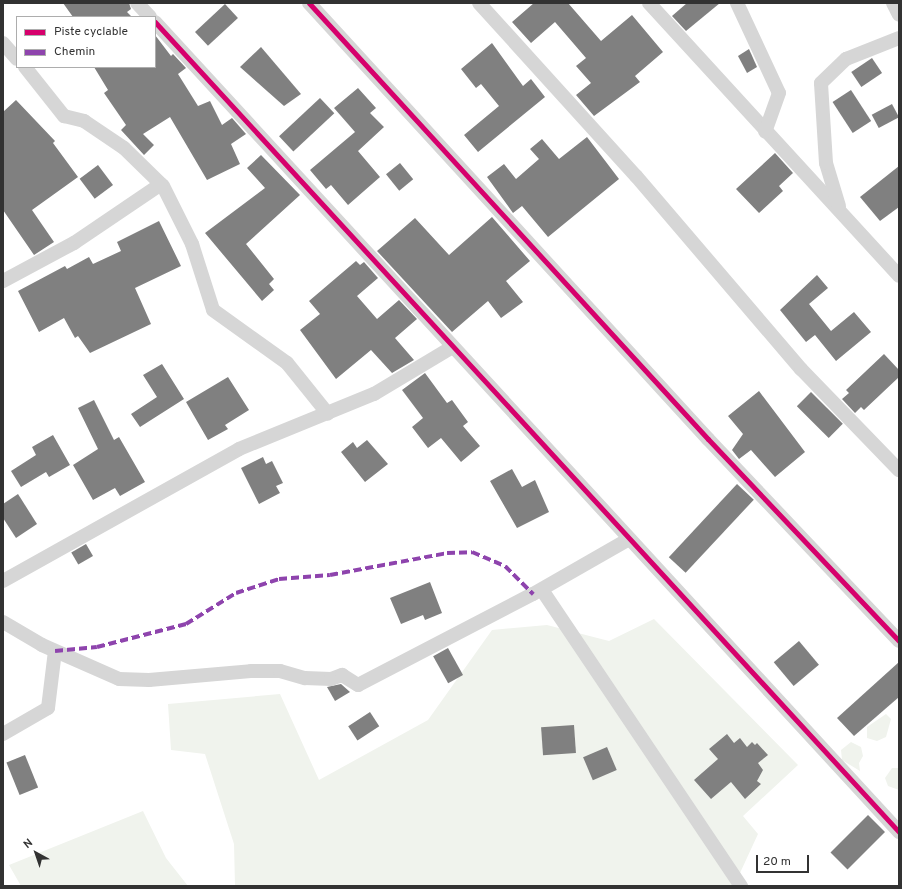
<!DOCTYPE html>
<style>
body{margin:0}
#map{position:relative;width:902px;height:889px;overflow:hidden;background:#fff;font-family:Overpass,sans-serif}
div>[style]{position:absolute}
.green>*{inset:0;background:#f0f3ed}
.building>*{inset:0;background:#808080;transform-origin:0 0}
.minor>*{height:14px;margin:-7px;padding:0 7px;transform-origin:7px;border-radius:7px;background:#d6d6d6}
.quiet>*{height:4px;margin-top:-2px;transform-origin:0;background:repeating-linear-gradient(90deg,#8e44ad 0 8px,transparent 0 12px)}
.cycleway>*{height:5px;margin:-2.5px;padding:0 2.5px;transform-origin:2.5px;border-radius:2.5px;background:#d6006c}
span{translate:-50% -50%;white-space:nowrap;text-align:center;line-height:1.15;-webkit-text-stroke:4px #fff;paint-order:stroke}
.frame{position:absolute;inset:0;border:4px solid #323232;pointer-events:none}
.legend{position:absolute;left:16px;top:16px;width:140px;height:52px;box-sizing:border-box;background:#fff;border:1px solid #adadad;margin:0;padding:5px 7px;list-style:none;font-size:12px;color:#323232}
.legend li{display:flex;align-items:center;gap:8px;height:20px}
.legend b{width:20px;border:1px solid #adadad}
.north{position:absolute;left:16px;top:833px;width:40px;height:40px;-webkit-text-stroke:3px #fff;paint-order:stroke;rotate:320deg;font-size:11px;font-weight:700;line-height:16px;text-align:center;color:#323232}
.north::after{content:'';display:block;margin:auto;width:14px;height:18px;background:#323232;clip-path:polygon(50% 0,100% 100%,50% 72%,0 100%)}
.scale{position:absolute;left:756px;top:855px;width:53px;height:18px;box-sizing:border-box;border:2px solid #323232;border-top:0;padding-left:5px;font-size:12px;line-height:14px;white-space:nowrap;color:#323232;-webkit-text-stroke:3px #fff;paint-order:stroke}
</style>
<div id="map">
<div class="green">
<i style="clip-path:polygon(654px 619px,798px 765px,743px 816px,758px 834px,734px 886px,235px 886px,234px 844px,205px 754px,171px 750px,168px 704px,280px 694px,319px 780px,428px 720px,492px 630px,547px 625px,609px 641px)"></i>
<i style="clip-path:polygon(886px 714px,891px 719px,886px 737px,877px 741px,867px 738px,867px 727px)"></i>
<i style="clip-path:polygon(851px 742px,861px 747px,863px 756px,859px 763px,860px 771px,842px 760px,841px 750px)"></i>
<i style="clip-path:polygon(892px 768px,899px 768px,899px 790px,888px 786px,885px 778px)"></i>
<i style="clip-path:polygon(143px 811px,166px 858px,188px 886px,21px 886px,9px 865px)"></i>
</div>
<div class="building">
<i style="clip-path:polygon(63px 3px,129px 3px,131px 9px,127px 12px,132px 17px,73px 17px)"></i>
<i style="clip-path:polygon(534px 3px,568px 3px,601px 41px,632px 15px,663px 52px,635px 76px,640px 82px,594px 116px,576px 95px,591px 83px,576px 66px,586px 58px,555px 22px,531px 43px,512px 22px)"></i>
<i style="clip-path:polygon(687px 3px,720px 3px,686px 31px,672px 16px)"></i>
<i style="left:225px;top:4px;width:19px;height:41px;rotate:47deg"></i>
<i style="clip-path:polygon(155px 35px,171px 56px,173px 54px,186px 68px,178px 74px,198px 106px,210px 101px,222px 125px,232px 118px,246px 134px,231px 144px,240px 164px,207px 180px,170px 117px,143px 134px,154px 145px,144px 155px,121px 130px,126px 125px,104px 93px,108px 90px,94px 67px,155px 67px)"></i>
<i style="clip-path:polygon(492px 43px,523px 86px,531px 79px,545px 97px,478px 152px,464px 135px,499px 106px,481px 84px,476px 88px,461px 69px)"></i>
<i style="clip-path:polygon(261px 47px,301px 94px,284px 106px,240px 67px)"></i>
<i style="clip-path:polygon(749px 49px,757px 67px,747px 73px,738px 56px)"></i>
<i style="left:872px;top:58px;width:18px;height:25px;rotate:56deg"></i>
<i style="clip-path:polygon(358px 88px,376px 108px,370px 113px,384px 127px,358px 151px,380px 177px,348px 205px,331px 185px,326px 189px,310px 170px,355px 132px,334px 108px)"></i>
<i style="left:851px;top:90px;width:37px;height:22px;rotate:57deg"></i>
<i style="left:320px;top:98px;width:21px;height:56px;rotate:47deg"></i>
<i style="clip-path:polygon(16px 100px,55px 141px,53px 143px,78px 177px,32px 210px,54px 242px,34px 255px,3px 210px,3px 112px)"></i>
<i style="left:892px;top:104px;width:15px;height:23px;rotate:62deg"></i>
<i style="clip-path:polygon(587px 137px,619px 179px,548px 237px,522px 206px,513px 213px,487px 177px,504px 164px,516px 179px,539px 159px,530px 149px,542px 139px,559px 159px)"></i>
<i style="clip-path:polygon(775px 153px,793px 173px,779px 186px,783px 191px,759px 213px,736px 189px)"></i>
<i style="clip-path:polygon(261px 155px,300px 195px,246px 244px,274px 279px,269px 284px,274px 290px,262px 301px,205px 233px,265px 188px,247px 168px)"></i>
<i style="left:400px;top:163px;width:21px;height:18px;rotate:51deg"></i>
<i style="left:98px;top:165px;width:25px;height:23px;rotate:53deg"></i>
<i style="clip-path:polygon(899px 166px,899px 207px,880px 221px,860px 197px)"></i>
<i style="clip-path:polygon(492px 217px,530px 261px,506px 281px,523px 302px,501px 318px,488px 301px,452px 332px,377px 251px,415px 218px,449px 255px)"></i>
<i style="clip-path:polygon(159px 221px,181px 266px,135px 288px,151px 324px,90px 353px,78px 336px,75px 338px,64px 318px,39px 332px,18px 291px,65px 266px,67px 269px,89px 257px,93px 264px,121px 251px,117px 242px)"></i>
<i style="clip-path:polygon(356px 261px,360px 265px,364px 262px,378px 278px,357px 296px,377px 319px,399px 300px,417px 319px,395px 338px,414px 360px,392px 373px,371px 350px,336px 379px,300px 330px,320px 314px,309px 301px)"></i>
<i style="clip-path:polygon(817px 275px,828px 288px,809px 304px,831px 331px,854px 312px,871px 332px,836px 361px,815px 335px,806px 342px,780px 310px)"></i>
<i style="clip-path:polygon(884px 354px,899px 370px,899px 377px,864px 410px,861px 407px,855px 413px,842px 399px,849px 393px,846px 390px)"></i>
<i style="clip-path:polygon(162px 364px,184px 399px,140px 427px,131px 414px,157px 397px,143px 375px)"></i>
<i style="clip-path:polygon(425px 373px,447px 403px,452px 400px,468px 422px,463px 426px,480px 446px,461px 462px,441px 438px,428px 448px,412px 427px,423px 418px,402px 390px)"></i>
<i style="clip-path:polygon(228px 377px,249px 410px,225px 425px,228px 429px,208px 440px,186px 402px)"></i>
<i style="clip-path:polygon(759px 391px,805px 452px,775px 477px,751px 450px,739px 459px,732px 450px,743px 434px,728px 416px)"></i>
<i style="left:811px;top:392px;width:45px;height:20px;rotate:45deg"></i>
<i style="clip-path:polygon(94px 400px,114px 440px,119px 437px,145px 482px,120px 496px,115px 488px,93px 500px,73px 465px,98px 449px,78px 408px)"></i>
<i style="clip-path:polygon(53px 435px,70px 465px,49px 477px,46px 472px,21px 487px,11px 471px,36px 455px,32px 447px)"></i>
<i style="clip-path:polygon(367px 440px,388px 464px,365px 482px,341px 452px,353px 442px,357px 448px)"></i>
<i style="clip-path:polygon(263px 457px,266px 464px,272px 461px,283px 483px,276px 486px,280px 493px,259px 504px,241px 468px)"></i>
<i style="clip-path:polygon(512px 469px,522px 487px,535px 480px,549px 512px,517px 528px,490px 481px)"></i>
<i style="left:737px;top:484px;width:23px;height:100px;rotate:43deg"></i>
<i style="clip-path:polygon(18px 494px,37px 524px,16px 538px,3px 518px,3px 504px)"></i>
<i style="left:86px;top:544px;width:14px;height:17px;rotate:60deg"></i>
<i style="clip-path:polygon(430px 582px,442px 613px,425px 620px,423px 615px,401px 624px,390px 598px)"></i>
<i style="left:799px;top:641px;width:31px;height:33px;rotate:50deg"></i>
<i style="left:448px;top:648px;width:31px;height:17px;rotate:61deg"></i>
<i style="clip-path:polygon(899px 662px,899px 697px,854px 736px,837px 718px)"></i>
<i style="clip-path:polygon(341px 684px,350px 692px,335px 701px,327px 687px)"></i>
<i style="left:370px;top:712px;width:17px;height:26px;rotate:57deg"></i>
<i style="left:574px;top:725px;width:28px;height:33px;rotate:86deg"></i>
<i style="clip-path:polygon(727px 734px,734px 743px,740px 738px,747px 747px,752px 742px,755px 745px,757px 743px,768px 755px,758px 763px,763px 770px,757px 781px,761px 784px,745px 799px,731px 782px,711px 799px,694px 780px,718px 759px,709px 749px)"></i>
<i style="left:607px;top:747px;width:25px;height:26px;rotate:67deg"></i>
<i style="left:25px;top:755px;width:35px;height:20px;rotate:68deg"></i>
<i style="left:868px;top:815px;width:24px;height:53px;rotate:45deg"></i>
</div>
<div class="minor">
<i style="left:137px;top:3px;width:19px;rotate:47deg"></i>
<i style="left:309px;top:3px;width:591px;rotate:47.54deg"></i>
<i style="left:708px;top:439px;width:278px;rotate:46.6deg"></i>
<i style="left:479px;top:3px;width:234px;rotate:47.8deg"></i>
<i style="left:636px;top:176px;width:254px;rotate:49.5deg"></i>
<i style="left:801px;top:369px;width:141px;rotate:45.9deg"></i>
<i style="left:649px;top:3px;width:370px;rotate:47.5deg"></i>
<i style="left:737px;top:3px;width:99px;rotate:65deg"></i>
<i style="left:779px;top:93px;width:41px;rotate:109.7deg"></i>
<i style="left:893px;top:3px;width:13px;rotate:63deg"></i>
<i style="left:155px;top:22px;width:1100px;rotate:47.43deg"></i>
<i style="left:3px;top:43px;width:21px;rotate:49deg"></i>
<i style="left:25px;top:67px;width:63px;rotate:51.5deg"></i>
<i style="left:64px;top:116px;width:21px;rotate:14deg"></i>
<i style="left:84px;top:121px;width:48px;rotate:34deg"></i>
<i style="left:124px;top:148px;width:54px;rotate:44.3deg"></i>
<i style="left:163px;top:186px;width:65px;rotate:63.4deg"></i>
<i style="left:192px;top:244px;width:69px;rotate:72.3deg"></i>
<i style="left:213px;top:310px;width:91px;rotate:35.6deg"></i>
<i style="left:287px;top:363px;width:65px;rotate:51.2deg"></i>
<i style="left:839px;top:206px;width:45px;rotate:-106.8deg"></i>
<i style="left:826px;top:163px;width:80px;rotate:-93.6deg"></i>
<i style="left:821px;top:83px;width:35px;rotate:-44deg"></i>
<i style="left:846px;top:59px;width:57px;rotate:-21.6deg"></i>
<i style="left:3px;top:281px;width:81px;rotate:-28.2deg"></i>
<i style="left:74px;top:243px;width:105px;rotate:-34.1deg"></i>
<i style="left:3px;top:581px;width:270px;rotate:-29.2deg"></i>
<i style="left:239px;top:449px;width:146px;rotate:-22.2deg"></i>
<i style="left:374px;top:394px;width:90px;rotate:-30.9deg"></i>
<i style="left:542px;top:590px;width:357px;rotate:56.1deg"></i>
<i style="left:3px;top:622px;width:45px;rotate:30.5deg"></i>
<i style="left:42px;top:645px;width:84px;rotate:23.8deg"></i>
<i style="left:119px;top:679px;width:30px;rotate:2deg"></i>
<i style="left:149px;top:680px;width:102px;rotate:-5deg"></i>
<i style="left:251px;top:671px;width:29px"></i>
<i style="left:280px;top:671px;width:26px;rotate:16deg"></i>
<i style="left:305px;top:678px;width:26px;rotate:2deg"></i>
<i style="left:331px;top:679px;width:12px;rotate:-20deg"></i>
<i style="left:342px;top:675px;width:19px;rotate:32deg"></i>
<i style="left:358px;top:685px;width:197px;rotate:-27.5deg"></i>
<i style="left:533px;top:594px;width:111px;rotate:-29.8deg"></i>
<i style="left:3px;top:734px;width:52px;rotate:-30deg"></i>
<i style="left:48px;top:708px;width:57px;rotate:-83deg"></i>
</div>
<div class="quiet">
<i style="left:55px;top:651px;width:42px;rotate:-5.4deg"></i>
<i style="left:97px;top:647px;width:92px;rotate:-14.5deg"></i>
<i style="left:186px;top:624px;width:59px;rotate:-31.8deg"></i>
<i style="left:236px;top:593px;width:45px;rotate:-18deg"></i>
<i style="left:279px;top:579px;width:51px;rotate:-4.5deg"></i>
<i style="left:330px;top:575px;width:119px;rotate:-10.6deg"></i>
<i style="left:447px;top:553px;width:25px;rotate:-2deg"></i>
<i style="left:472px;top:552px;width:36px;rotate:23deg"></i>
<i style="left:505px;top:566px;width:40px;rotate:45deg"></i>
</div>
<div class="cycleway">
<i style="left:309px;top:3px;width:591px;rotate:47.54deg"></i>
<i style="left:708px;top:439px;width:278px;rotate:46.6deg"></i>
<i style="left:155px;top:22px;width:1100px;rotate:47.43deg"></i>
</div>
<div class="frame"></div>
<ul class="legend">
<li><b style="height:5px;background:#d6006c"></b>Piste cyclable</li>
<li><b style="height:5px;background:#8e44ad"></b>Chemin</li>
</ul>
<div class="north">N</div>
<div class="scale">20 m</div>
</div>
